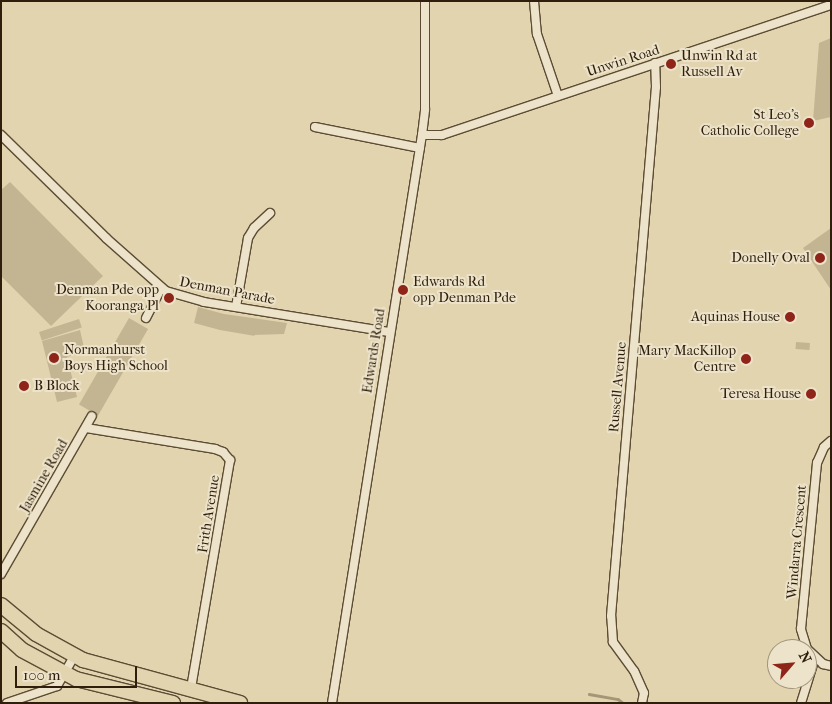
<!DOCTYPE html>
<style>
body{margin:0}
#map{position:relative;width:832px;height:704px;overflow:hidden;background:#e2d4ae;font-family:"IM FELL French Canon",serif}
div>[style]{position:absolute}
.green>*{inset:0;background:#c4b592;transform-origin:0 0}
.stream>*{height:2.5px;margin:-1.25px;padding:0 1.25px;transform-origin:1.25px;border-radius:1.25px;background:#a59677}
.roads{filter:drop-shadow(1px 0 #5c4c34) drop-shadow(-1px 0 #5c4c34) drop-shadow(0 1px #5c4c34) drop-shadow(0 -1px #5c4c34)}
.street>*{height:8px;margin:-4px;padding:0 4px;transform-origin:4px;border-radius:4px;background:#ece3ca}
.highway>*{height:14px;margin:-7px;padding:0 7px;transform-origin:7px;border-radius:7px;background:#e2d4ae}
.dots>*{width:14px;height:14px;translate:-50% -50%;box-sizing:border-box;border:2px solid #ece3ca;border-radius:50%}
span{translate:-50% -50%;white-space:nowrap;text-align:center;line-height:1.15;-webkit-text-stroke:4px #ece3ca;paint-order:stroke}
.poi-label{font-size:14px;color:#2f1e0b}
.left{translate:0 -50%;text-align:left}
.right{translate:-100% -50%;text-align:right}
.street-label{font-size:14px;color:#2f1e0b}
.frame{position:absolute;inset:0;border:2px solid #2f1e0b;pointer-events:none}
.north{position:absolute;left:767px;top:639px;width:50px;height:50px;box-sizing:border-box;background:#ece3ca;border:1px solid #a0947e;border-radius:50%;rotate:63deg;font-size:14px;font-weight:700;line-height:20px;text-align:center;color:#2f1e0b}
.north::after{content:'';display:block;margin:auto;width:18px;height:22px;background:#8f2418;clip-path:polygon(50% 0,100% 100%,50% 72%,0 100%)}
.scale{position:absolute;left:15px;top:666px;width:122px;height:22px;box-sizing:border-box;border:2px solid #2f1e0b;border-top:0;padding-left:6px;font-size:15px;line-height:18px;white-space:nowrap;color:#2f1e0b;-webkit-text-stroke:4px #ece3ca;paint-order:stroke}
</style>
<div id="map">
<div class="green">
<i style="clip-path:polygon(831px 38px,831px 117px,813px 121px,819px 43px)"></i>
<i style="clip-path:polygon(10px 182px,103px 276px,51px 326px,1px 276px,1px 190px)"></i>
<i style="clip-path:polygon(831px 228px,831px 290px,803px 248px)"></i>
<i style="clip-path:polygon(198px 307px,224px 314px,287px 323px,284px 334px,254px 335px,255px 336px,220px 330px,194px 323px)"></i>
<i style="left:129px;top:318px;width:22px;height:100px;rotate:30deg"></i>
<i style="left:79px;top:319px;width:9px;height:42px;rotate:72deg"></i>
<i style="clip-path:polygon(80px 330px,85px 352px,67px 357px,77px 397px,57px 402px,42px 341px)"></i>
<i style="left:796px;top:342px;width:14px;height:7px;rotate:4deg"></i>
</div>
<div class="stream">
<i style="left:589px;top:694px;width:29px;rotate:10deg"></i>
<i style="left:618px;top:699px;width:6px;rotate:39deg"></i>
</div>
<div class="roads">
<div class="street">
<i style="left:534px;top:1px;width:33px;rotate:85deg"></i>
<i style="left:537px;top:34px;width:65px;rotate:71.3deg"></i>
<i style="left:315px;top:127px;width:107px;rotate:11.3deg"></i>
<i style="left:1px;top:135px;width:147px;rotate:44.4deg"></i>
<i style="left:106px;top:238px;width:80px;rotate:41.5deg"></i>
<i style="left:166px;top:291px;width:40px;rotate:16deg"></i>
<i style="left:204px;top:302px;width:188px;rotate:9.2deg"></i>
<i style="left:422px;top:135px;width:20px"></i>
<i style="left:442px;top:135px;width:410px;rotate:-18.5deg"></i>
<i style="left:236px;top:307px;width:70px;rotate:-80.1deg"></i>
<i style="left:248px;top:238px;width:12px;rotate:-59deg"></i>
<i style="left:254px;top:228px;width:22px;rotate:-43deg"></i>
<i style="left:146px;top:318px;width:34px;rotate:-63deg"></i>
<i style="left:86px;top:428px;width:131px;rotate:9.2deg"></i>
<i style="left:215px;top:449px;width:9px;rotate:21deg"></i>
<i style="left:223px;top:452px;width:11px;rotate:49deg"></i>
<i style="left:230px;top:460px;width:232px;rotate:99.7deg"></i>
<i style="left:1px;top:574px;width:182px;rotate:-60.1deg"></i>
<i style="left:807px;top:649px;width:21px;rotate:-107deg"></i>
<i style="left:801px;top:629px;width:167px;rotate:-84.5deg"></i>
<i style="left:817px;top:463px;width:17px;rotate:-66deg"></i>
<i style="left:824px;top:447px;width:9px;rotate:-41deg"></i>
<i style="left:807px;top:649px;width:22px;rotate:43deg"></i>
<i style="left:823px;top:664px;width:8px;rotate:14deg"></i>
<i style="left:7px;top:703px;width:53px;rotate:-18.8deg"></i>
<i style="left:57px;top:686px;width:34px;rotate:-60deg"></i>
<i style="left:332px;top:703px;width:575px;rotate:-81deg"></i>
<i style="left:422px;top:135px;width:26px;rotate:-83deg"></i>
<i style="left:425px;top:109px;width:108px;rotate:-90deg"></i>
<i style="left:642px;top:703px;width:10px;rotate:-79deg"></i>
<i style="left:644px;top:693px;width:24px;rotate:-114deg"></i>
<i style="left:634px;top:671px;width:36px;rotate:-126deg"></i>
<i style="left:613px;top:642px;width:26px;rotate:-94deg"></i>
<i style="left:611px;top:616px;width:531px;rotate:-85.14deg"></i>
<i style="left:656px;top:87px;width:24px;rotate:-92deg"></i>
<i style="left:801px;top:703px;width:47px;rotate:-72.7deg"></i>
</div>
<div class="highway">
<i style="left:1px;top:605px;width:45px;rotate:39.6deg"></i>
<i style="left:36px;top:634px;width:54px;rotate:29deg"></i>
<i style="left:83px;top:660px;width:163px;rotate:15.3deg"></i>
<i style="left:1px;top:631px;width:28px;rotate:42deg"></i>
<i style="left:22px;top:650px;width:61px;rotate:28.2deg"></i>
<i style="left:76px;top:679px;width:100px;rotate:13.9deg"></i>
</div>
</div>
<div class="dots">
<i style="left:671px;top:64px;background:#8f2418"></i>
<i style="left:809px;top:123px;background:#8f2418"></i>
<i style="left:820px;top:258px;background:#8f2418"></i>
<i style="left:403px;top:290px;background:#8f2418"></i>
<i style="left:169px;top:298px;background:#8f2418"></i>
<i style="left:790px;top:317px;background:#8f2418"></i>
<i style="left:54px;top:358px;background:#8f2418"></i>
<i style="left:746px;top:359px;background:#8f2418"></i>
<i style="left:24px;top:386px;background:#8f2418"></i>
<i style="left:811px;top:394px;background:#8f2418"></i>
</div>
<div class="poi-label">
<span class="left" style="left:681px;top:64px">Unwin Rd at<br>Russell Av</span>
<span class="right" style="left:799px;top:123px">St Leo's<br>Catholic College</span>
<span class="right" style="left:810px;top:258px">Donelly Oval</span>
<span class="left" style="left:413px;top:290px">Edwards Rd<br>opp Denman Pde</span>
<span class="right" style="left:159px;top:298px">Denman Pde opp<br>Kooranga Pl</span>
<span class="right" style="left:780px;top:317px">Aquinas House</span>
<span class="left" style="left:64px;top:358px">Normanhurst<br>Boys High School</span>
<span class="right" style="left:736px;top:359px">Mary MacKillop<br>Centre</span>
<span class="left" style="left:34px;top:386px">B Block</span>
<span class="right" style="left:801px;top:394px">Teresa House</span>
</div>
<div class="street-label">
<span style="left:623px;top:61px;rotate:-18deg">Unwin Road</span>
<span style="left:227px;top:291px;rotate:11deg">Denman Parade</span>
<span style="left:374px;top:351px;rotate:-81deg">Edwards Road</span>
<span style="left:618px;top:387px;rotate:-85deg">Russell Avenue</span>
<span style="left:44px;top:476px;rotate:-60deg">Jasmine Road</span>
<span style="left:209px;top:514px;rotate:-81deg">Frith Avenue</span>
<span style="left:797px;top:542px;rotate:-85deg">Windarra Crescent</span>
</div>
<div class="frame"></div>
<div class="north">N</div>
<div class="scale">100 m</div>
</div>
